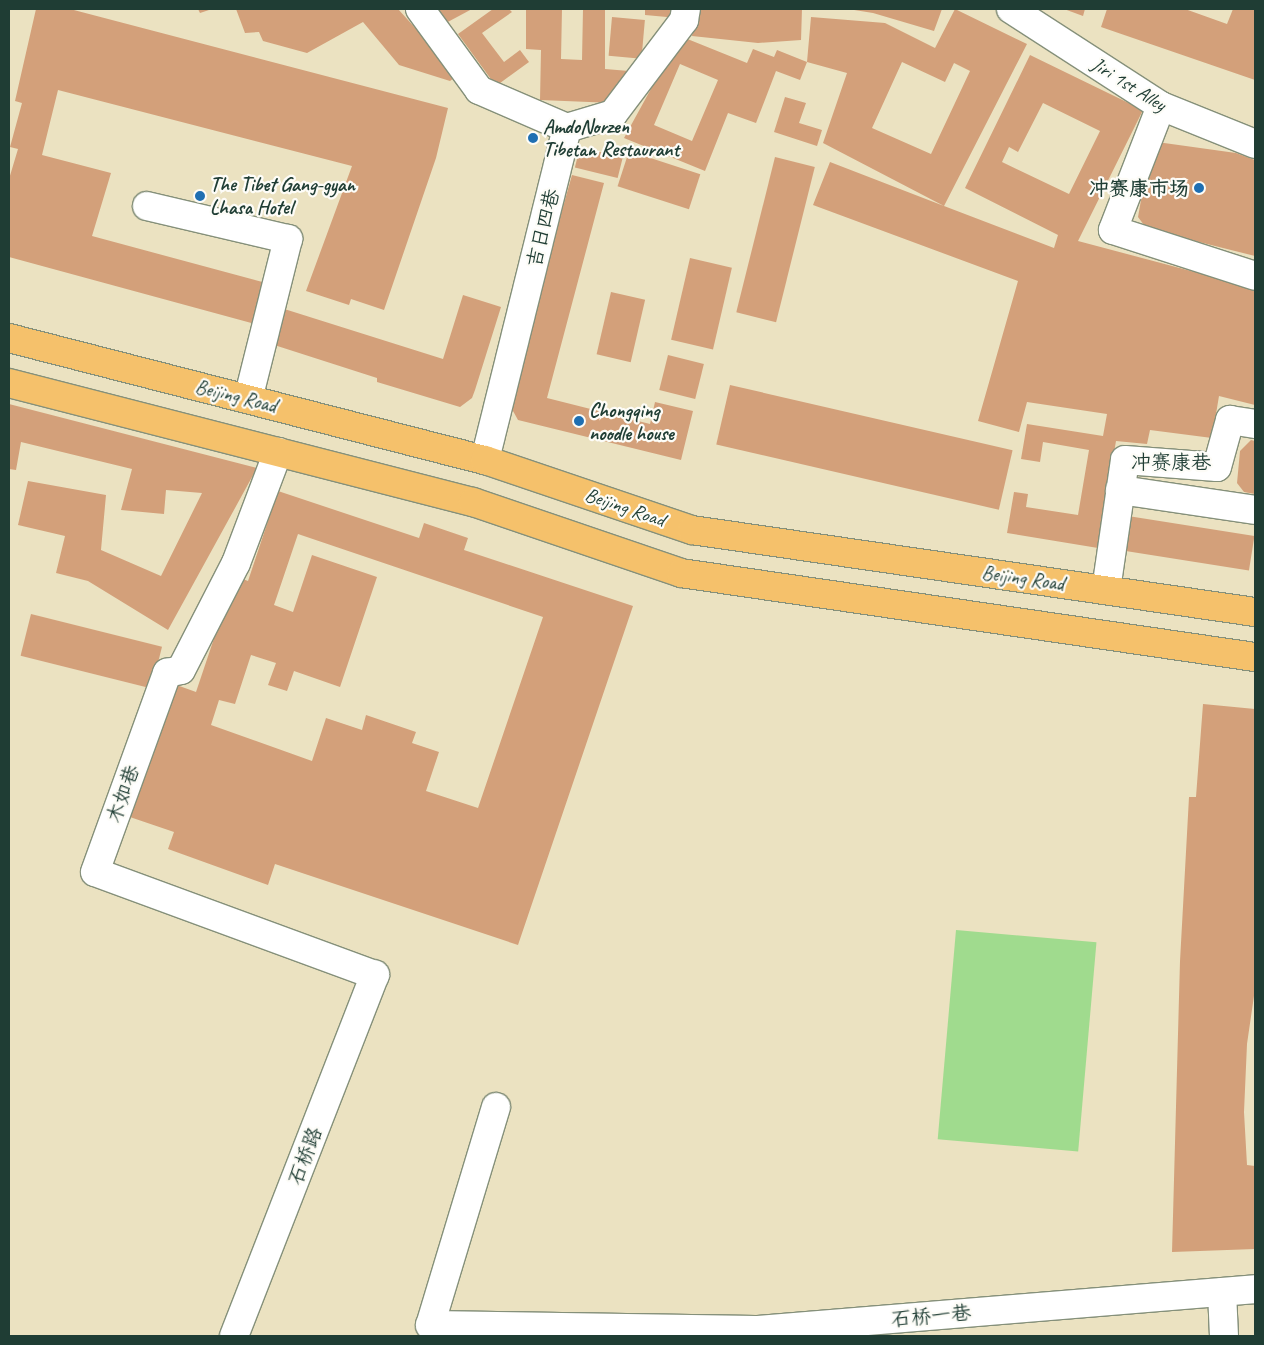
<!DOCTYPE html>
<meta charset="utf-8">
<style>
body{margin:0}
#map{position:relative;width:1264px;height:1345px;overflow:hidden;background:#ebe2c1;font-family:Caveat,"LXGW WenKai TC",sans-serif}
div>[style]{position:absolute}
.green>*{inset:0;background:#a0db8e;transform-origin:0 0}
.building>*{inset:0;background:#d3a07a;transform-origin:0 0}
.roads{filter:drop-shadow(1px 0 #85907a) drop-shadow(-1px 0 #85907a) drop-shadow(0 1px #85907a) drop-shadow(0 -1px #85907a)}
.minor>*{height:28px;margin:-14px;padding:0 14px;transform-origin:14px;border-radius:14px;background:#fff}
.major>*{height:28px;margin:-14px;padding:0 14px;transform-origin:14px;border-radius:14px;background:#f5c16b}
.dots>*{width:14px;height:14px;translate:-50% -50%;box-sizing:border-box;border:2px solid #fdfcf7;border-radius:50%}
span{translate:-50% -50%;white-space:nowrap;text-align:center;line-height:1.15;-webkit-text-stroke:4.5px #fdfcf7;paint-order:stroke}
.street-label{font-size:20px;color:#1f3d34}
.poi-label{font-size:20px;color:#1f3d34;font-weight:700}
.left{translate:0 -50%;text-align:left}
.right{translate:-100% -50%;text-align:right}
.frame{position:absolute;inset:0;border:10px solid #1f3d34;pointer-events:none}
</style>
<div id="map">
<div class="green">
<i style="left:956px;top:930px;width:141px;height:210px;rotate:5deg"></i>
</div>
<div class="building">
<i style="clip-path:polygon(36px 9px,70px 9px,448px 108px,436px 158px,384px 310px,351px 299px,349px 305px,306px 291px,352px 166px,58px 90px,42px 155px,111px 173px,92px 236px,266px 283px,255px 324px,9px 257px,9px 179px,18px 149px,10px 147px,22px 103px,15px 101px)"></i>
<i style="clip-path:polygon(198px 9px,212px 9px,200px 13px)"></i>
<i style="clip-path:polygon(236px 9px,398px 9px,458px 75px,450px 81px,399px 65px,363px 22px,307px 53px,263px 41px,259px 32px,245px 33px)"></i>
<i style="clip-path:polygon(432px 9px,472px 9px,444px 24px)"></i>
<i style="clip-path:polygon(493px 9px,509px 9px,512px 12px,482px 33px,504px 62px,520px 50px,529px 62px,496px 86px,458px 34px)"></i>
<i style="clip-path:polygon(526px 9px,562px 9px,561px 59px,582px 60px,583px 9px,605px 9px,605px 69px,629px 71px,628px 83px,617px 83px,614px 103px,540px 100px,541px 50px,526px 49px)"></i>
<i style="clip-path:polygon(645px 9px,679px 9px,678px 18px,645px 15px)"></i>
<i style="clip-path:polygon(695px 9px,802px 9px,801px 40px,758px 43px,692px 36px)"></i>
<i style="clip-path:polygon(848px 9px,942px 9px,934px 31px,873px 13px)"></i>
<i style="clip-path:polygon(evenodd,955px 9px,1027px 44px,944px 206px,1054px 248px,1058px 235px,965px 188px,1030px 55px,1143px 110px,1078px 241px,1255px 288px,1255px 405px,1219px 396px,1212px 438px,1150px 430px,1147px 444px,1116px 441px,1098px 548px,1007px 533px,1014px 492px,1028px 494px,1026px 507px,1078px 515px,1089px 450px,1043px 442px,1040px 462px,1021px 459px,1027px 424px,1103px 436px,1107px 414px,1027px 402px,1019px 432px,978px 421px,1018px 281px,813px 205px,830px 162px,944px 206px,823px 143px,847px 73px,807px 62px,811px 17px,885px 23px,935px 48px,955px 9px,902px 62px,945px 82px,954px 63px,970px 71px,931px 154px,872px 128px,902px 62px,955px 9px,1043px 103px,1100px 131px,1069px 194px,1002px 162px,1009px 147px,1018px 152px,1043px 103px)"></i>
<i style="clip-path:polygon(1064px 9px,1085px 9px,1083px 16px)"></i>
<i style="clip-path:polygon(1107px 9px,1185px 9px,1227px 24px,1233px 9px,1255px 9px,1255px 80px,1101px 27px)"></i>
<i style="left:612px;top:17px;width:33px;height:39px;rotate:5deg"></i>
<i style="clip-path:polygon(evenodd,680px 36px,747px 63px,753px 49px,774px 57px,777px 50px,807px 62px,800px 80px,776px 71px,756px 123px,728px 113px,705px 171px,624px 138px,680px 36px,680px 64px,718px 80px,692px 141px,654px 125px,680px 64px)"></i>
<i style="clip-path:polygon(785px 97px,806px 103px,799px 123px,822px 130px,817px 146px,774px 132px)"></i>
<i style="clip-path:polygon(1157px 142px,1236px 153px,1255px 160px,1255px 256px,1147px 229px,1138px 217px,1150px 150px)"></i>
<i style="left:580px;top:147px;width:44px;height:21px;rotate:14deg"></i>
<i style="left:629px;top:151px;width:75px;height:37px;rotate:18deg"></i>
<i style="left:775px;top:157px;width:41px;height:160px;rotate:14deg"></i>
<i style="clip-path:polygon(572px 175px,604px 183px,547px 398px,650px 424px,655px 402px,693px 411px,681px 460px,518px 420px,508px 402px)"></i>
<i style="left:690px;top:258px;width:43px;height:84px;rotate:13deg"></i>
<i style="left:611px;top:292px;width:35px;height:64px;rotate:13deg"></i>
<i style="clip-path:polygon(463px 295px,501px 307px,475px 390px,472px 398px,460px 407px,377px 382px,377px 378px,268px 343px,278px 307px,443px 359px)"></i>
<i style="left:668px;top:355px;width:37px;height:36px;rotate:14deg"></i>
<i style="left:730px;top:385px;width:290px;height:61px;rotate:13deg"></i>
<i style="clip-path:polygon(9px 404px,257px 468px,168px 630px,88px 581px,56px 573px,65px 536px,18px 525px,28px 481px,106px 495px,101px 550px,161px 576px,202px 493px,166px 490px,164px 514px,121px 510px,132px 469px,21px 442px,16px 470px,9px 469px)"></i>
<i style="clip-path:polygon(1251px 440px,1255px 441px,1255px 494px,1244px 492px,1237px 483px,1240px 451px)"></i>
<i style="clip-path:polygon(evenodd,278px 491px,419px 538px,424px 523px,468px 538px,464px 550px,633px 606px,518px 945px,275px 864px,268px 885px,168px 849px,174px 832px,124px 815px,171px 683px,196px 692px,235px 576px,248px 581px,278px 491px,298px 534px,543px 617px,478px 808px,426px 791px,439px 752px,412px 743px,416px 732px,366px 715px,362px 730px,326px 718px,312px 761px,211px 725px,219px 700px,235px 704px,251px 655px,276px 663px,268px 685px,287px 691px,294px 671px,340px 687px,377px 577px,312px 555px,293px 612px,274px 605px,298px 534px)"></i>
<i style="left:1128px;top:516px;width:128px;height:35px;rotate:9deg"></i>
<i style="left:31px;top:614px;width:135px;height:43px;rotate:14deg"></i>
<i style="clip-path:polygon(1203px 704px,1255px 709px,1255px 989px,1247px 1044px,1244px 1112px,1247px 1165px,1255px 1166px,1255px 1249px,1172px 1252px,1180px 961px,1189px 797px,1196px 797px)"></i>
</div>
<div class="roads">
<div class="minor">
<i style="left:420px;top:9px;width:100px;rotate:53.9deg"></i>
<i style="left:479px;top:90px;width:96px;rotate:23.4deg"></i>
<i style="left:567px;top:128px;width:342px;rotate:103.9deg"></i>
<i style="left:1011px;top:9px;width:179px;rotate:32.9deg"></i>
<i style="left:1161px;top:106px;width:101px;rotate:22deg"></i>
<i style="left:1161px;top:106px;width:133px;rotate:111.2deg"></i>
<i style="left:1113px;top:230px;width:149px;rotate:17.9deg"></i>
<i style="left:567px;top:128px;width:48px;rotate:-16.9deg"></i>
<i style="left:613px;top:114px;width:118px;rotate:-52.9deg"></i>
<i style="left:684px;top:20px;width:11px;rotate:-80deg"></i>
<i style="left:147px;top:206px;width:145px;rotate:13.2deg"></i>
<i style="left:288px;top:239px;width:165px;rotate:104deg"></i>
<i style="left:1120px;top:490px;width:136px;rotate:8.4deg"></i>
<i style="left:1106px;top:590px;width:131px;rotate:-81.7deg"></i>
<i style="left:1125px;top:460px;width:92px;rotate:4.4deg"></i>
<i style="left:1217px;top:467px;width:49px;rotate:-74.5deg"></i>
<i style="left:1230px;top:420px;width:25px;rotate:9deg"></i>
<i style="left:496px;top:1107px;width:228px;rotate:106.8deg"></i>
<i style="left:430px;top:1325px;width:328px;rotate:0.9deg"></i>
<i style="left:758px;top:1330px;width:499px;rotate:-4.7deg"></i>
<i style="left:1222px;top:1292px;width:44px;rotate:87.4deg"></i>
<i style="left:234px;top:1336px;width:388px;rotate:-68.7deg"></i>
<i style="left:375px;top:975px;width:298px;rotate:-159.8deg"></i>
<i style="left:95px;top:872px;width:212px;rotate:-70.1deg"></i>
<i style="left:167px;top:673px;width:14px;rotate:-12deg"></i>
<i style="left:181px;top:670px;width:120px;rotate:-62.8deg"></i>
<i style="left:236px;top:563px;width:119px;rotate:-69.3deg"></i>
</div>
<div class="major">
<i style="left:9px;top:338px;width:491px;rotate:14.4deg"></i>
<i style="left:485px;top:460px;width:219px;rotate:18.7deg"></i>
<i style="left:692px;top:530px;width:569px;rotate:8.29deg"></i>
<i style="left:9px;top:383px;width:479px;rotate:14.4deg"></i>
<i style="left:473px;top:502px;width:220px;rotate:18.8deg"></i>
<i style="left:681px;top:573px;width:580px;rotate:8.33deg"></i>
</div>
</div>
<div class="dots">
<i style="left:533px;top:138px;background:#1f6fb2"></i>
<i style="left:1199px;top:188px;background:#1f6fb2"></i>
<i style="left:200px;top:196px;background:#1f6fb2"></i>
<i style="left:579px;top:421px;background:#1f6fb2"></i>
</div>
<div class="street-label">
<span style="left:1129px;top:84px;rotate:32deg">Jiri 1st Alley</span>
<span style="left:543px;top:228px;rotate:-76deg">吉日四巷</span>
<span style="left:236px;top:396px;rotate:14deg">Beijing Road</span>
<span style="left:1171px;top:462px">冲赛康巷</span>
<span style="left:625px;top:507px;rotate:19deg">Beijing Road</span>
<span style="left:1023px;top:578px;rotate:8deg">Beijing Road</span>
<span style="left:123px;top:794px;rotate:-70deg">木如巷</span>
<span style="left:305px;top:1156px;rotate:-69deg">石桥路</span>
<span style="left:931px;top:1316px;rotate:-5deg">石桥一巷</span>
</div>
<div class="poi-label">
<span class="left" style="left:543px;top:138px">AmdoNorzen<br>Tibetan Restaurant</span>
<span class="left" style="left:210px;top:196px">The Tibet Gang-gyan<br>Lhasa Hotel</span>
<span class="right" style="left:1189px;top:188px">冲赛康市场</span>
<span class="left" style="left:589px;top:422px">Chongqing<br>noodle house</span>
</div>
<div class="frame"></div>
</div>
